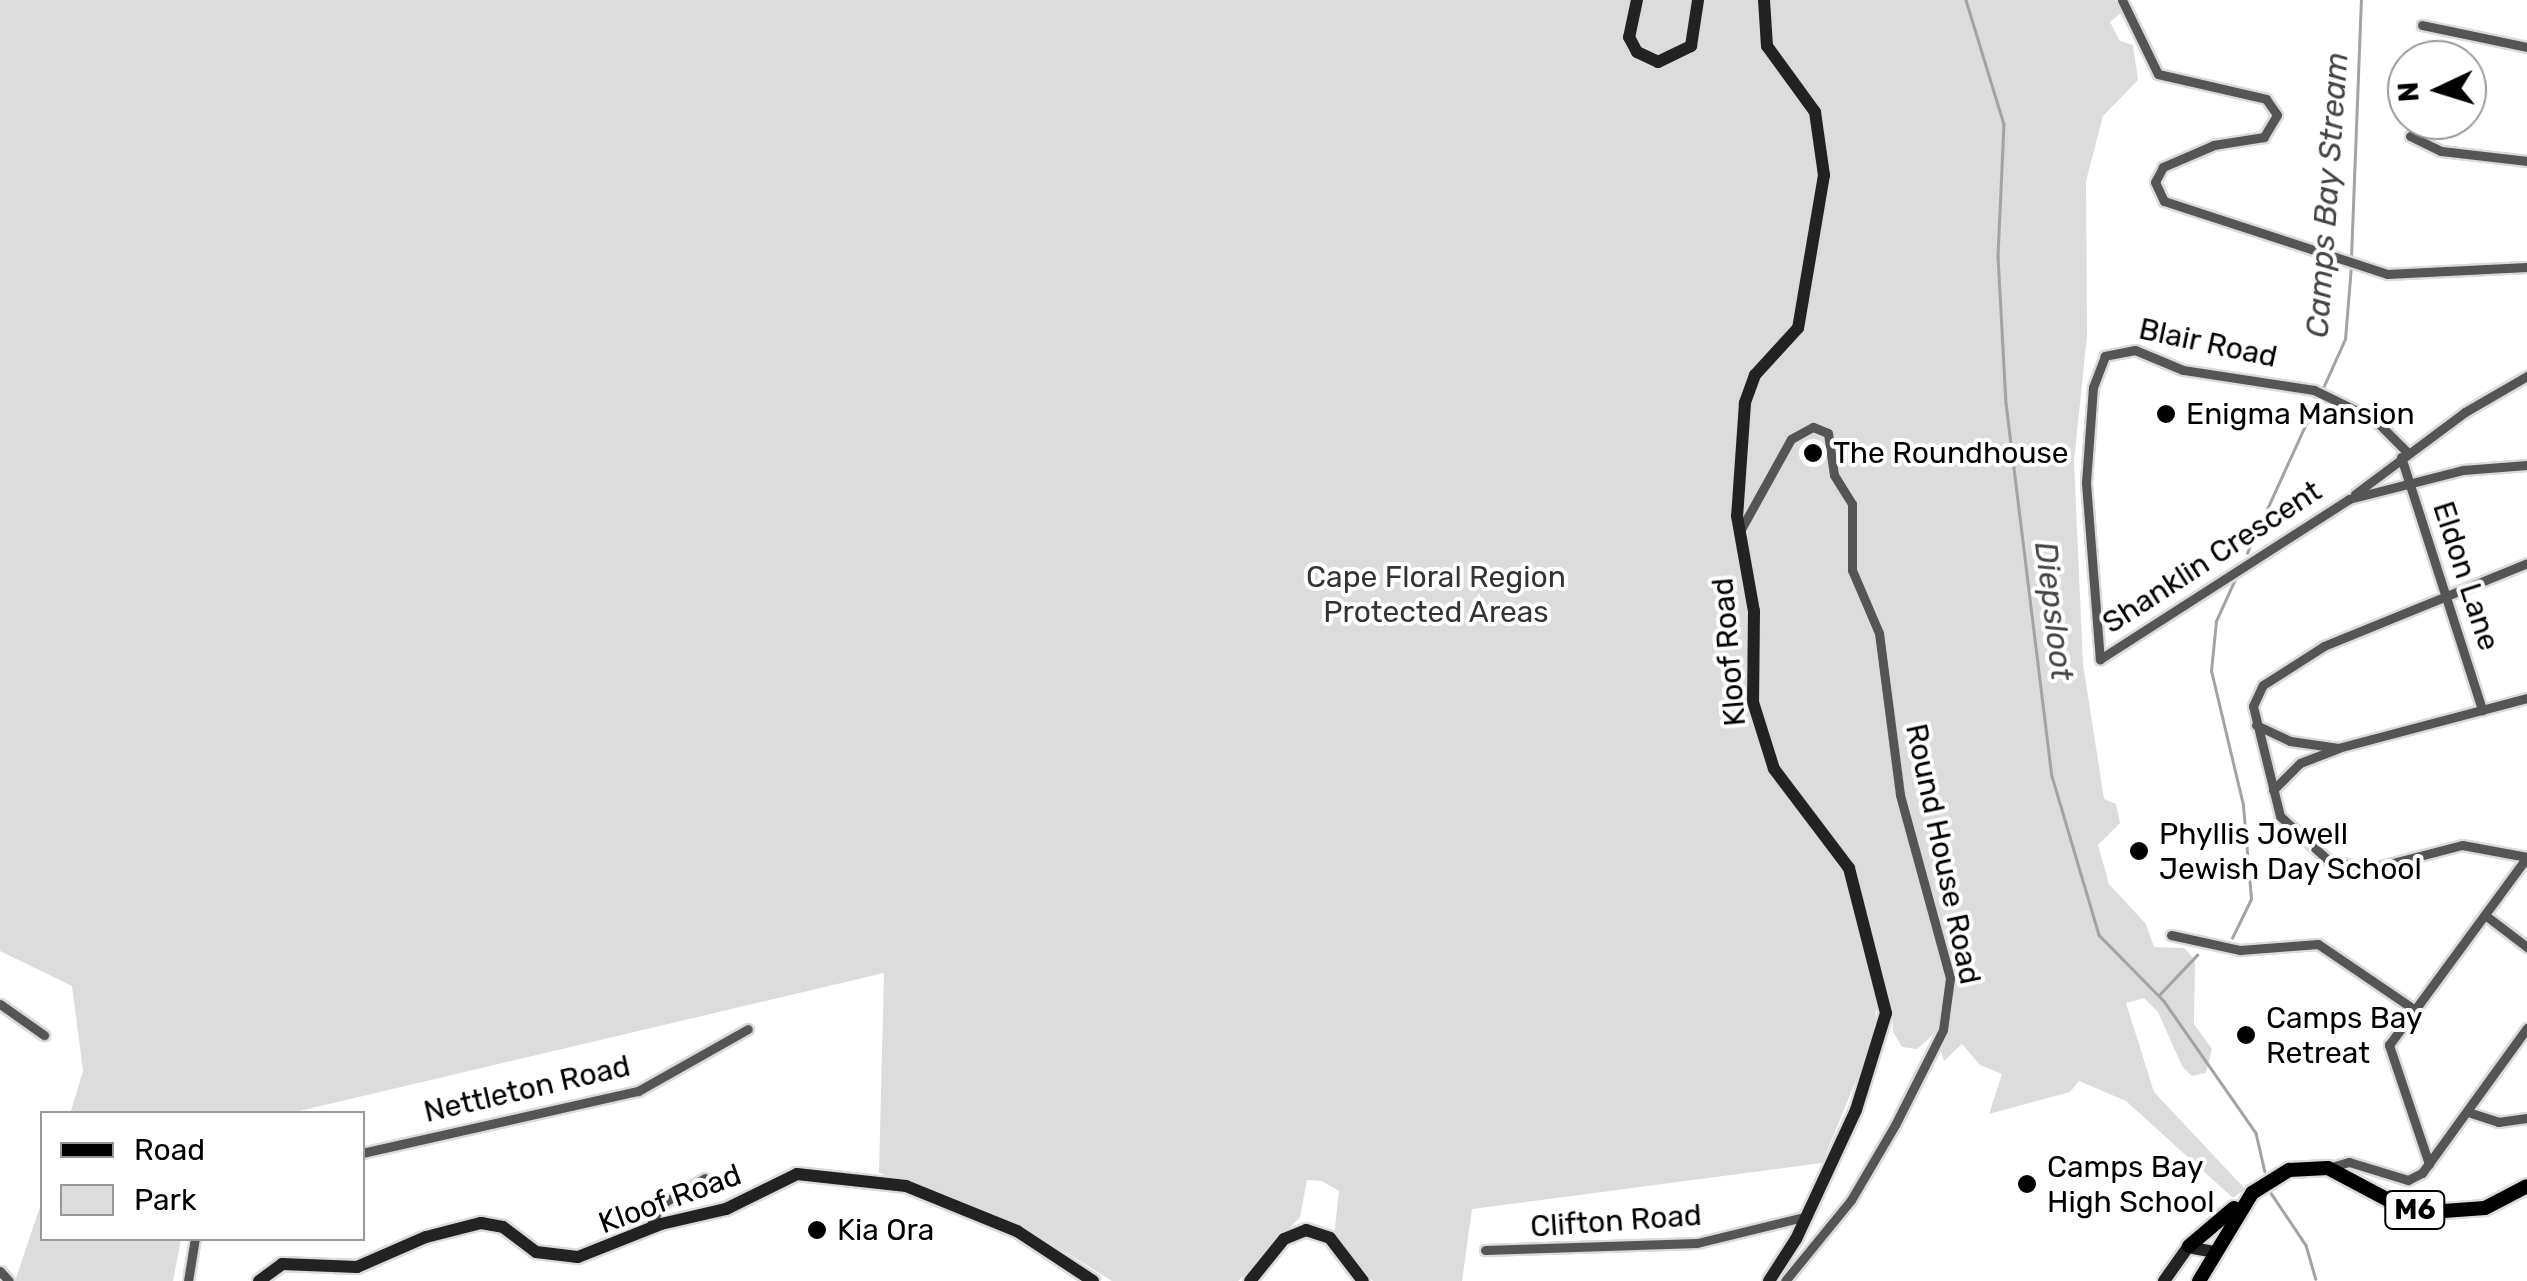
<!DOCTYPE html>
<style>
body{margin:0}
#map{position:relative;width:2527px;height:1281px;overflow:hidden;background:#fff;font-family:Rubik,sans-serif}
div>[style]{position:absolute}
.green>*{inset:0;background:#dcdcdc}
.stream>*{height:2.5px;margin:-1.25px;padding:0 1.25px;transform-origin:1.25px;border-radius:1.25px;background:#a3a3a3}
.roads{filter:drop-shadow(2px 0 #dbdbdb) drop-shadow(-2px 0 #dbdbdb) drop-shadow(0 2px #dbdbdb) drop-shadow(0 -2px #dbdbdb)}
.minor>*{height:9px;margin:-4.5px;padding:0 4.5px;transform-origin:4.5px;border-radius:4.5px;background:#555}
.secondary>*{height:12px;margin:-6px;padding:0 6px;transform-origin:6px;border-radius:6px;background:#222}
.primary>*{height:14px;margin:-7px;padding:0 7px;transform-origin:7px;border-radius:7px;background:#000}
.dots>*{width:28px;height:28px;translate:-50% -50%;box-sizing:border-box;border:5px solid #fff;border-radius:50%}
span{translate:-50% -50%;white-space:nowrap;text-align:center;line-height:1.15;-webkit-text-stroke:8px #fff;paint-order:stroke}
.shield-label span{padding:2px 8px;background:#fff;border:2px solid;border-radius:8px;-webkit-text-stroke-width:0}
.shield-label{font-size:28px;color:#000;font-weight:700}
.street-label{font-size:30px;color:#000}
.poi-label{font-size:30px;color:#000}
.left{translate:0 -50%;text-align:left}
.park-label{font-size:30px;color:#333}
.water-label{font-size:32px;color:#444;font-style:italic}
.legend{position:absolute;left:40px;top:1111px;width:325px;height:130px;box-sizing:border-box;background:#fff;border:2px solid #999;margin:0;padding:12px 18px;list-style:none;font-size:30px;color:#000}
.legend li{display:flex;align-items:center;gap:20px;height:50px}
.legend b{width:50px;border:2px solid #999}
.north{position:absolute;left:2387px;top:40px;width:100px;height:100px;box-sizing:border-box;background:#fff;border:2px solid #999;border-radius:50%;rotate:266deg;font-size:28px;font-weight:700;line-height:40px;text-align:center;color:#000}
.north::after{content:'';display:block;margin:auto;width:35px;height:45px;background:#000;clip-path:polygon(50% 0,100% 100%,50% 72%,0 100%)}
</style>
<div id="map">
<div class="green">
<i style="clip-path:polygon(0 0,2115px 0,2121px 13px,2110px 22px,2120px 41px,2133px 45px,2138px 80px,2103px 116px,2086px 181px,2087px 336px,2074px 461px,2083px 664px,2104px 799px,2116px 804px,2120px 823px,2098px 845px,2109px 884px,2146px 924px,2154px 947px,2184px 948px,2195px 960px,2194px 1024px,2212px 1049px,2206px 1073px,2192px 1076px,2182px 1066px,2158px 1012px,2144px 998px,2126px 1003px,2154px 1092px,2245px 1189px,2233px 1198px,2126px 1101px,2079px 1081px,2070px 1092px,1989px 1114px,2002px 1074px,1980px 1065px,1962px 1044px,1944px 1061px,1935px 1033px,1917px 1049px,1902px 1047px,1893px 1032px,1892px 1002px,1877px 995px,1874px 1037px,1822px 1163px,1472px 1209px,1462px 1281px,1373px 1281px,1334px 1236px,1339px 1191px,1322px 1181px,1307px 1180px,1300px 1217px,1238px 1281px,1112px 1281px,1016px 1221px,879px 1173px,884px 973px,291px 1113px,70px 1114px,83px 1071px,72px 986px,0 951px)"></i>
<i style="clip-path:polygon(42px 1201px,42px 1238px,181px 1239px,173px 1281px,15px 1281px)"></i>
</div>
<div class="stream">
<i style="left:1966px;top:0;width:130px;rotate:73deg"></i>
<i style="left:2004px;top:124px;width:132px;rotate:92.6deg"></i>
<i style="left:1998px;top:256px;width:147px;rotate:86.9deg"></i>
<i style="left:2006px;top:403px;width:376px;rotate:83deg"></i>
<i style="left:2052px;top:776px;width:166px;rotate:73.5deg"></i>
<i style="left:2099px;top:935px;width:93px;rotate:45.4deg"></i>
<i style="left:2164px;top:1001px;width:161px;rotate:55.1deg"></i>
<i style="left:2256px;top:1133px;width:39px;rotate:77deg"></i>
<i style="left:2351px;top:258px;width:258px;rotate:-87.8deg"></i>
<i style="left:2323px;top:388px;width:54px;rotate:-65.8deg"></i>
<i style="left:2345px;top:339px;width:73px;rotate:-85.3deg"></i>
<i style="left:2247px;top:553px;width:174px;rotate:-65.5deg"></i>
<i style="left:2232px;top:938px;width:43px;rotate:-64deg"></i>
<i style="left:2251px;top:899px;width:94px;rotate:-94.9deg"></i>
<i style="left:2243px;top:805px;width:138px;rotate:-103.4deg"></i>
<i style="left:2211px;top:671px;width:50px;rotate:-84.3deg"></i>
<i style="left:2216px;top:621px;width:51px;rotate:-65.5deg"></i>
<i style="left:2160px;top:994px;width:54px;rotate:-46.5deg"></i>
<i style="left:2271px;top:1193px;width:63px;rotate:56.1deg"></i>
<i style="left:2306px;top:1245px;width:35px;rotate:74deg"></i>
</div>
<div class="roads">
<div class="minor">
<i style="left:2122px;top:0;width:82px;rotate:64.1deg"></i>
<i style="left:2158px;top:74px;width:111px;rotate:13deg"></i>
<i style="left:2266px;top:99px;width:19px;rotate:55deg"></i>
<i style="left:2277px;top:115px;width:26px;rotate:121deg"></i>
<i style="left:2264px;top:137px;width:51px;rotate:170.9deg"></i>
<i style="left:2214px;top:145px;width:56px;rotate:156.7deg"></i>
<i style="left:2163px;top:167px;width:17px;rotate:118deg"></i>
<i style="left:2155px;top:182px;width:21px;rotate:65deg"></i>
<i style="left:2164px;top:201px;width:235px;rotate:18.1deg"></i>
<i style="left:2387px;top:274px;width:140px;rotate:-2.9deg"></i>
<i style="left:2422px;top:25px;width:107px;rotate:11.8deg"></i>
<i style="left:2410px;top:136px;width:34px;rotate:26deg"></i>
<i style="left:2441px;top:151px;width:87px;rotate:6.6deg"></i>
<i style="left:2408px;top:453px;width:48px;rotate:-135deg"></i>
<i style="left:2374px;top:419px;width:67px;rotate:-154.2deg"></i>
<i style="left:2314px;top:390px;width:133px;rotate:-171.3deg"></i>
<i style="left:2183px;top:370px;width:52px;rotate:-157.4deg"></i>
<i style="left:2135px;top:350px;width:31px;rotate:169deg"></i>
<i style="left:2105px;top:356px;width:33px;rotate:111deg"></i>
<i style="left:2093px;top:387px;width:96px;rotate:94.2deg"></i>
<i style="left:2086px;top:483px;width:177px;rotate:85.5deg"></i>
<i style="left:2100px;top:659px;width:296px;rotate:-32.7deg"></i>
<i style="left:2349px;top:499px;width:118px;rotate:-14.3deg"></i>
<i style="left:2463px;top:470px;width:64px;rotate:-4.5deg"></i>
<i style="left:2401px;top:457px;width:266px;rotate:72.2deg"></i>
<i style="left:2355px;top:494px;width:137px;rotate:-36.7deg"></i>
<i style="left:2465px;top:412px;width:72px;rotate:-30.1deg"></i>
<i style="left:1740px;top:531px;width:105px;rotate:-61deg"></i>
<i style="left:1791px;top:439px;width:25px;rotate:-29deg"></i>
<i style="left:1813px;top:427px;width:16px;rotate:22deg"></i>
<i style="left:1828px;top:433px;width:42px;rotate:81.9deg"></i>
<i style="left:1834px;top:475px;width:34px;rotate:58deg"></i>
<i style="left:1852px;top:504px;width:66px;rotate:90deg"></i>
<i style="left:1852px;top:570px;width:69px;rotate:66.8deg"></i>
<i style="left:1879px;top:633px;width:163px;rotate:82.6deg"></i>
<i style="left:1900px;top:795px;width:190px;rotate:74.7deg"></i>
<i style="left:1950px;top:978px;width:52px;rotate:97.7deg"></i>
<i style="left:1943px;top:1030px;width:106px;rotate:116.8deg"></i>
<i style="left:1895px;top:1125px;width:87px;rotate:120.4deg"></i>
<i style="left:1851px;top:1200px;width:104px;rotate:129.2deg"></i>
<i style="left:2256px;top:725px;width:38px;rotate:25deg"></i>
<i style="left:2290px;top:741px;width:49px;rotate:8.3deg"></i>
<i style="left:2338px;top:748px;width:196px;rotate:-14.8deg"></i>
<i style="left:2273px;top:790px;width:38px;rotate:-45deg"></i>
<i style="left:2300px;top:763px;width:39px;rotate:-21deg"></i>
<i style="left:2527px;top:857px;width:66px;rotate:-169.5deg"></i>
<i style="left:2462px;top:845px;width:96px;rotate:165.5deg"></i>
<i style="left:2369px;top:869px;width:42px;rotate:-167.6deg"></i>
<i style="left:2328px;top:860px;width:65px;rotate:-137.5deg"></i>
<i style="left:2280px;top:816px;width:113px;rotate:-103.8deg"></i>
<i style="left:2253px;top:706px;width:23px;rotate:-65deg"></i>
<i style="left:2263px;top:685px;width:72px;rotate:-32.6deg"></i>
<i style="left:2324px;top:646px;width:219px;rotate:-22.2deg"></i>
<i style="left:2485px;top:915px;width:53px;rotate:37.3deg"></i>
<i style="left:2171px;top:935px;width:71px;rotate:12.3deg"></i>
<i style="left:2240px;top:950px;width:78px;rotate:-4.4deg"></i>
<i style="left:2318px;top:944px;width:117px;rotate:34.2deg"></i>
<i style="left:0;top:1004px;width:54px;rotate:35.2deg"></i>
<i style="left:2468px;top:1112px;width:32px;rotate:18deg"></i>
<i style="left:2498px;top:1122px;width:29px;rotate:-8deg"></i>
<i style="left:362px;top:1153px;width:283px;rotate:-12.7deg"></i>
<i style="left:638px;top:1091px;width:126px;rotate:-29.4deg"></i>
<i style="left:2429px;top:1164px;width:126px;rotate:-108.6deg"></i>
<i style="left:2389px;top:1045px;width:233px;rotate:-53.7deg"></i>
<i style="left:2328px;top:1168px;width:22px;rotate:-16deg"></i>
<i style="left:2349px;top:1162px;width:62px;rotate:17deg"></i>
<i style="left:2408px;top:1180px;width:16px;rotate:-27deg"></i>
<i style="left:2422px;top:1173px;width:179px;rotate:-54.1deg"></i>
<i style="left:649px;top:1228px;width:27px;rotate:-62deg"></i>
<i style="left:662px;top:1204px;width:50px;rotate:-31.2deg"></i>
<i style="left:1485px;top:1250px;width:212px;rotate:-1.9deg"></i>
<i style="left:1697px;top:1243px;width:114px;rotate:-13.7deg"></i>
<i style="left:0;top:1271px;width:13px;rotate:48deg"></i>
<i style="left:188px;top:1281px;width:44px;rotate:-80.8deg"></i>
</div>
<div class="secondary">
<i style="left:1637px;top:0;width:38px;rotate:102deg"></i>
<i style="left:1629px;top:37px;width:17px;rotate:62deg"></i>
<i style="left:1637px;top:52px;width:23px;rotate:25deg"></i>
<i style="left:1658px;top:62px;width:37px;rotate:-26deg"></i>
<i style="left:1691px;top:46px;width:47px;rotate:-81.3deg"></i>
<i style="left:1764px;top:0;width:46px;rotate:86.3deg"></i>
<i style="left:1767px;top:46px;width:82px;rotate:54deg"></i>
<i style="left:1815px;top:112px;width:64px;rotate:81.9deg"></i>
<i style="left:1824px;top:175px;width:155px;rotate:99.6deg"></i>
<i style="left:1798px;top:328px;width:64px;rotate:132.5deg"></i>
<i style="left:1755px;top:375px;width:30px;rotate:110deg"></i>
<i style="left:1745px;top:403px;width:113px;rotate:94deg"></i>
<i style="left:1737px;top:516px;width:97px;rotate:79.9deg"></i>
<i style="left:1754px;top:611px;width:91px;rotate:90.6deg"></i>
<i style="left:1753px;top:702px;width:70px;rotate:72.6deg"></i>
<i style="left:1774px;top:769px;width:124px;rotate:52.9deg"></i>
<i style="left:1849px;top:868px;width:150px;rotate:75.7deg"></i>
<i style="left:1886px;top:1013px;width:102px;rotate:107.2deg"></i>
<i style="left:1856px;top:1110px;width:142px;rotate:114.9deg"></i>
<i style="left:1796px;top:1239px;width:50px;rotate:122.7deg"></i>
<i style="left:259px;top:1281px;width:29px;rotate:-36deg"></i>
<i style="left:282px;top:1264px;width:75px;rotate:2.3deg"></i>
<i style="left:357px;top:1267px;width:75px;rotate:-23.5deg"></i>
<i style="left:426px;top:1237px;width:57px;rotate:-14.3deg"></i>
<i style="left:481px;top:1223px;width:22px;rotate:10deg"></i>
<i style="left:503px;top:1227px;width:41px;rotate:37.1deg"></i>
<i style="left:536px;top:1252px;width:42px;rotate:6.8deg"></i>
<i style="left:578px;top:1257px;width:89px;rotate:-21.7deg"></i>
<i style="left:661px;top:1224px;width:67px;rotate:-13deg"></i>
<i style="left:726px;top:1209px;width:79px;rotate:-26.2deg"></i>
<i style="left:797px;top:1174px;width:110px;rotate:6.3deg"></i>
<i style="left:906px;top:1186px;width:120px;rotate:22.1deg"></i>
<i style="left:1017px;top:1231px;width:91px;rotate:33.3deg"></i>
<i style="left:1250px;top:1281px;width:54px;rotate:-51deg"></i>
<i style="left:1284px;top:1239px;width:24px;rotate:-22deg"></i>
<i style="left:1306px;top:1230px;width:25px;rotate:18deg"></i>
<i style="left:1330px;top:1238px;width:54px;rotate:52.5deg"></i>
<i style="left:2164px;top:1281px;width:42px;rotate:-54.8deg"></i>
<i style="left:2188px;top:1247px;width:26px;rotate:11deg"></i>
</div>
<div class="primary">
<i style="left:2189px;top:1246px;width:59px;rotate:-40.2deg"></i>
<i style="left:2199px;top:1281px;width:103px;rotate:-58.9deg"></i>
<i style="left:2252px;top:1193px;width:44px;rotate:-31.9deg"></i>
<i style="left:2289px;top:1170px;width:39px;rotate:-3deg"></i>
<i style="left:2328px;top:1168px;width:72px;rotate:28deg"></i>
<i style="left:2392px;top:1202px;width:39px;rotate:15deg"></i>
<i style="left:2430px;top:1212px;width:55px;rotate:-4.2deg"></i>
<i style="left:2485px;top:1208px;width:47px;rotate:-27.6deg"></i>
</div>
</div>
<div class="dots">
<i style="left:2166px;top:414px;background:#000"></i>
<i style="left:1813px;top:453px;background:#000"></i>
<i style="left:2139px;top:851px;background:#000"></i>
<i style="left:2246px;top:1035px;background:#000"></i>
<i style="left:2027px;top:1184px;background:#000"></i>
<i style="left:817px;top:1230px;background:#000"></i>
</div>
<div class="shield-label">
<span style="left:2415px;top:1210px">M6</span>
</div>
<div class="street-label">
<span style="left:2208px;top:343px;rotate:12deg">Blair Road</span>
<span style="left:2212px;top:557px;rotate:-33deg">Shanklin Crescent</span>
<span style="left:2466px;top:576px;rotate:72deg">Eldon Lane</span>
<span style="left:1729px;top:652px;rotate:-95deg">Kloof Road</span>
<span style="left:1943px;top:854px;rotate:78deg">Round House Road</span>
<span style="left:527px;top:1089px;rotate:-13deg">Nettleton Road</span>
<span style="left:670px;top:1199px;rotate:-20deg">Kloof Road</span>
<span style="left:1616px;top:1221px;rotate:-4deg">Clifton Road</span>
</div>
<div class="poi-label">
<span class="left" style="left:2186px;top:414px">Enigma Mansion</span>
<span class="left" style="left:1833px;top:453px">The Roundhouse</span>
<span class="left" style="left:2159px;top:851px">Phyllis Jowell<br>Jewish Day School</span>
<span class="left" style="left:2266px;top:1035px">Camps Bay<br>Retreat</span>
<span class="left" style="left:2047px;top:1184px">Camps Bay<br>High School</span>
<span class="left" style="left:837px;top:1230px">Kia Ora</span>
</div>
<div class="park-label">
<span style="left:1436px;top:594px">Cape Floral Region<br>Protected Areas</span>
</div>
<div class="water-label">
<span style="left:2327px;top:195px;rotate:-86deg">Camps Bay Stream</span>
<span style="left:2054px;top:611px;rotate:83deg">Diepsloot</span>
</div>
<ul class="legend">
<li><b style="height:12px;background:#000"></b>Road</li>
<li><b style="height:28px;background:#dcdcdc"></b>Park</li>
</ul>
<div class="north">N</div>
</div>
